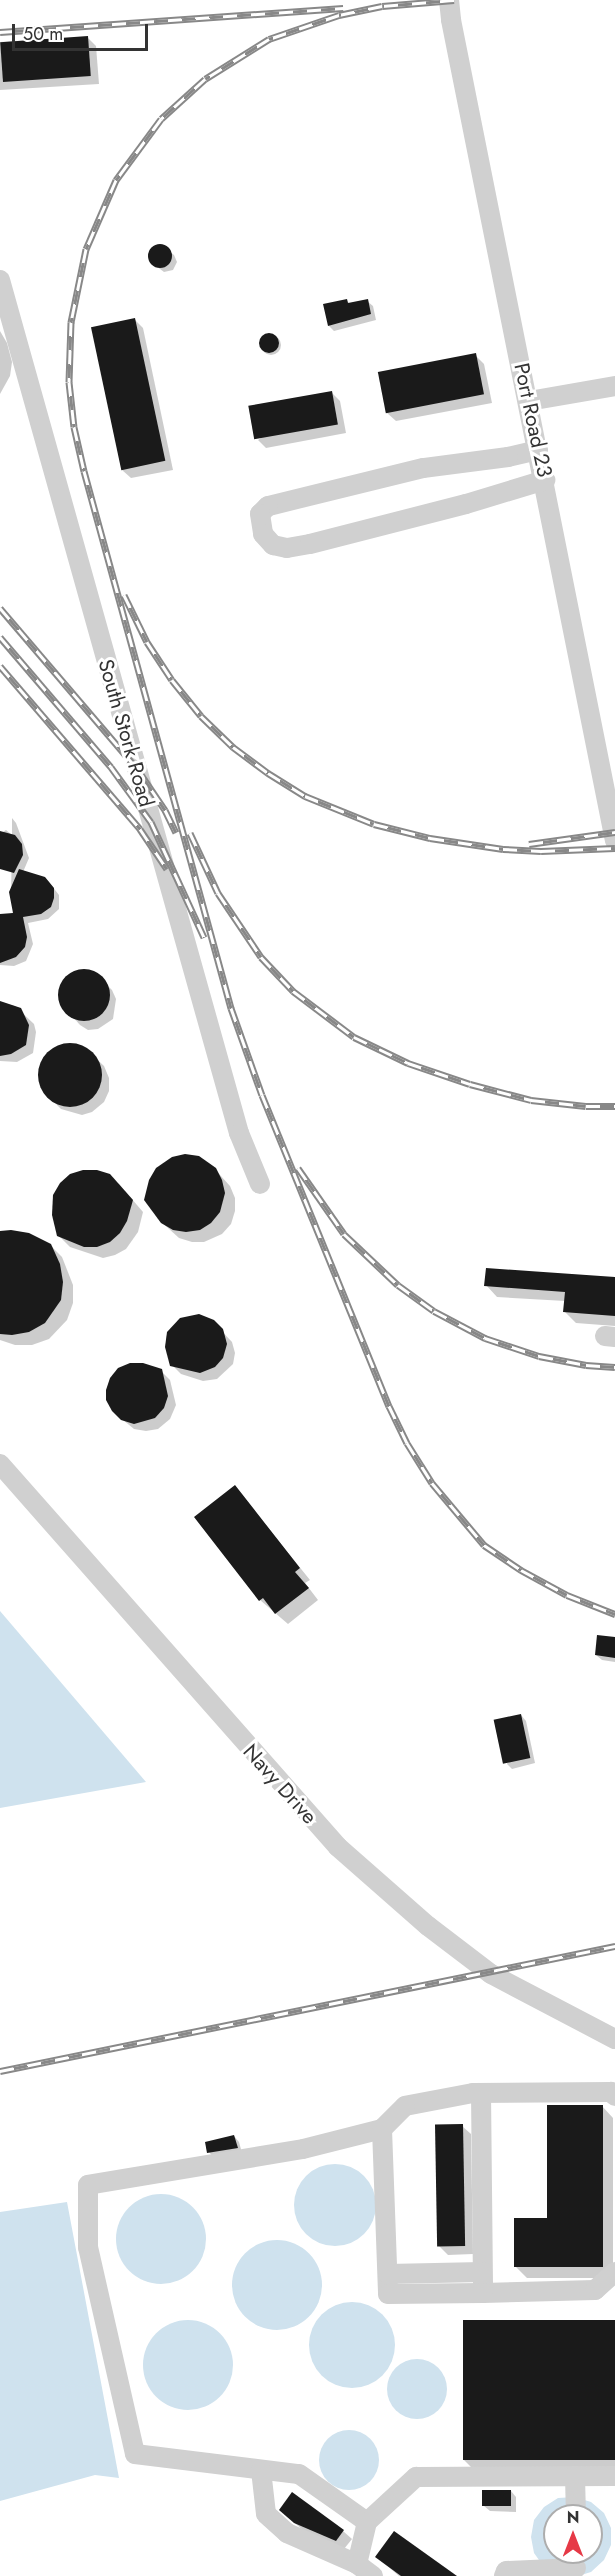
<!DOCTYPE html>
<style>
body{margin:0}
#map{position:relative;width:615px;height:2576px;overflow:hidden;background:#fff;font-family:Jost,sans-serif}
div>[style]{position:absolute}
.water>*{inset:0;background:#cfe2ee}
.round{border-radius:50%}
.shadow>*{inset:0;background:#0003}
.building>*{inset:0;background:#1a1a1a;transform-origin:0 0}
.minor>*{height:20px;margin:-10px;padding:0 10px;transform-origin:10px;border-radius:10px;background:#d0d0d0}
.rail>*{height:7px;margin-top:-3.5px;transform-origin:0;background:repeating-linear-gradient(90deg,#fff 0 14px,#888 0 28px);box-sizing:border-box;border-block:2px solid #888}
span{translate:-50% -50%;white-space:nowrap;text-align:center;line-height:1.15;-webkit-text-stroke:6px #fff;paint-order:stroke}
.street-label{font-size:21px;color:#333}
.north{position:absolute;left:543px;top:2504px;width:60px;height:60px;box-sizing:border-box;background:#fff;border:2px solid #adadad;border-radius:50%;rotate:0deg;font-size:16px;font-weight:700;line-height:24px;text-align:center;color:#333}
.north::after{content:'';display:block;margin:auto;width:21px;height:27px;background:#e63946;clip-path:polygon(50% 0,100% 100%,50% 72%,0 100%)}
.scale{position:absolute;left:12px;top:24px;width:136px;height:27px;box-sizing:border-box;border:3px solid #333;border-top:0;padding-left:8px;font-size:18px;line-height:21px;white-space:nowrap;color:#333;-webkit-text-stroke:4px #fff;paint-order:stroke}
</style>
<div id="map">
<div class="water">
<i style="clip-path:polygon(0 1611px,146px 1782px,0 1808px)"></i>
<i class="round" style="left:294px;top:2164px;width:82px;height:82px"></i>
<i class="round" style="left:116px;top:2194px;width:90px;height:90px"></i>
<i style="clip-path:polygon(67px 2202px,119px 2478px,95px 2475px,0 2501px,0 2212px)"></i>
<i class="round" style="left:232px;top:2240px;width:90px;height:90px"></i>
<i class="round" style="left:309px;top:2302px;width:86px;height:86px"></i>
<i class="round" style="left:143px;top:2320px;width:90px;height:90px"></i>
<i class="round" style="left:387px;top:2359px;width:60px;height:60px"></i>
<i class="round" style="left:319px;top:2430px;width:60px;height:60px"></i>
<i style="clip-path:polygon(evenodd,575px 2497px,591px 2502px,604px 2513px,611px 2528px,611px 2545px,604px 2560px,591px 2572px,578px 2576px,544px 2567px,534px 2553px,531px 2537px,534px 2520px,544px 2507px,558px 2498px,575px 2497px,555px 2516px,591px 2516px,591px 2552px,555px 2552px,555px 2516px)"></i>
</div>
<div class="shadow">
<i style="clip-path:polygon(87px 37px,96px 46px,99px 84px,0 90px,0 42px)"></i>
<i style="clip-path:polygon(161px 245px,174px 255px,177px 262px,173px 270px,164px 272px,152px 263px,150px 254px,153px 248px)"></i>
<i style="clip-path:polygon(347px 301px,350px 304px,367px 301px,373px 306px,376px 320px,334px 331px,329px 326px)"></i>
<i style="clip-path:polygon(135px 320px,143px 328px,173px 470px,131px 478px,122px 470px)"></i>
<i style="clip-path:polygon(0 331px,7px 343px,12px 362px,10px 376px,0 394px)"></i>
<i class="round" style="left:261px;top:335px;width:20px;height:20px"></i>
<i style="clip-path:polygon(475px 355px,484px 364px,492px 403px,396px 421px,387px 413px)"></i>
<i style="clip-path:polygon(331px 392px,340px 401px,346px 433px,266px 448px,258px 440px)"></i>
<i style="clip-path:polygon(12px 818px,16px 823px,29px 858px,23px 872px,48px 881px,59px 895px,59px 909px,48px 919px,28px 923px,33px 944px,26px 961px,14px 966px,0 965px,0 919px,14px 912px,11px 896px,12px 838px,0 865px,0 834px,6px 830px,12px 835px)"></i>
<i style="clip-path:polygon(79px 971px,96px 974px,112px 990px,116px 999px,113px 1019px,98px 1029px,88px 1030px,80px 1025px,63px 1006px,60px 996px,65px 981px)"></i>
<i style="clip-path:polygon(0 1003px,15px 1006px,34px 1024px,36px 1032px,33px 1053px,17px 1062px,0 1061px)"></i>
<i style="clip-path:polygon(76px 1044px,88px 1051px,104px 1066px,109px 1078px,109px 1091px,104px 1102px,92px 1112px,82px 1115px,61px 1109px,45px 1093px,40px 1082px,43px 1058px,64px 1046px)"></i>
<i style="clip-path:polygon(210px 1164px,230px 1186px,235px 1198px,235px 1211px,231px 1224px,222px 1234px,204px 1242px,192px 1242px,179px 1238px,157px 1218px)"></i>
<i style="clip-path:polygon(119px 1184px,143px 1212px,138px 1232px,126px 1249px,115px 1255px,103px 1258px,70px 1247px,59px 1236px)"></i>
<i style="clip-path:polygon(0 1235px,50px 1245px,62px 1257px,73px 1285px,73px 1303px,67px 1320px,49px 1339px,32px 1345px,15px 1345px,0 1340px)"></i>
<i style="clip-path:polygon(615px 1279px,615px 1326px,576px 1323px,565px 1312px,565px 1301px,497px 1297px,486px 1285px)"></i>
<i style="clip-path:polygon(218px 1327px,232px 1342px,235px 1353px,233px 1364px,217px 1379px,203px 1381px,181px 1374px,172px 1365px)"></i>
<i style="clip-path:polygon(161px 1371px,170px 1380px,176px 1405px,170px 1419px,158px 1429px,146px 1431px,134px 1429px,117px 1415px)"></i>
<i style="clip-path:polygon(235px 1487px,310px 1580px,305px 1583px,318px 1600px,288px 1624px,260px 1600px)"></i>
<i style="clip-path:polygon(615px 1639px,615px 1662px,602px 1660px,596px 1655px)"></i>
<i style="clip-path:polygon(521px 1715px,526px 1721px,535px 1763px,512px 1769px,507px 1764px)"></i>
<i style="clip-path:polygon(602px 2106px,613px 2118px,613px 2278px,527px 2278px,516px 2267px,549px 2219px)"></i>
<i style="clip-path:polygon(462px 2126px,471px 2134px,473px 2254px,448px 2255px,439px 2246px)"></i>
<i style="clip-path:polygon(234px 2136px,239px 2142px,242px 2153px,214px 2158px,209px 2152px)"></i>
<i style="clip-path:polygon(615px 2321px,615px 2471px,475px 2471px,464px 2460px)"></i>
<i style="clip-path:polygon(511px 2491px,516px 2497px,516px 2512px,490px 2511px,484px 2506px)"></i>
<i style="clip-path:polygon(289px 2518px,343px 2531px,352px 2539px,344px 2549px,304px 2531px)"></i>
<i style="clip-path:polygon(377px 2557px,454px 2576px,399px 2576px)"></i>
</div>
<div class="building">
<i style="left:88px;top:36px;width:40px;height:88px;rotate:86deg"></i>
<i class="round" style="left:148px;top:244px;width:24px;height:24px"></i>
<i style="clip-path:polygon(347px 299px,348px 303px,368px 299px,371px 314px,328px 326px,323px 304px)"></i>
<i style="left:135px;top:318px;width:146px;height:45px;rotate:78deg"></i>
<i class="round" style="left:259px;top:333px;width:20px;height:20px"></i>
<i style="left:476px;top:353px;width:42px;height:100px;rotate:79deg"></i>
<i style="left:332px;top:391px;width:34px;height:85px;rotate:80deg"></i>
<i style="clip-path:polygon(0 831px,15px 835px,22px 844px,23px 855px,14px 873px,0 869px)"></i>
<i style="clip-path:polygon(19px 869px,45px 877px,54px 888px,54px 898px,51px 907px,41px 914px,23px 917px,27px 937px,25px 947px,16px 957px,0 963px,0 914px,13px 913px,9px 892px)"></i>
<i class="round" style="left:58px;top:969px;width:52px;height:52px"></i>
<i style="clip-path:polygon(0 1001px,21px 1008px,29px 1025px,26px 1045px,11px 1054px,0 1056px)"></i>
<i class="round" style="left:38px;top:1043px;width:64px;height:64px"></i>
<i style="clip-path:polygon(185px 1154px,199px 1156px,216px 1168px,222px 1180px,225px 1193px,220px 1212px,211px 1223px,200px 1230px,186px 1232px,173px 1230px,161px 1223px,144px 1200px,149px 1180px,156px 1168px,172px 1157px)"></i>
<i style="clip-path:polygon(83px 1170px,97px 1170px,110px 1174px,133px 1200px,127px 1221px,120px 1233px,110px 1242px,97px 1247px,84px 1247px,57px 1236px,52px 1215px,53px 1195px,60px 1183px,70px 1174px)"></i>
<i style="clip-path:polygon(11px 1230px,29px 1233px,51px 1244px,60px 1264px,63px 1282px,61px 1300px,45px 1323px,29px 1332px,12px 1335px,0 1334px,0 1231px)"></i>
<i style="clip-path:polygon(486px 1268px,615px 1277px,615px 1316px,563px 1312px,565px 1292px,484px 1286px)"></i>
<i style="clip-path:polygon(199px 1314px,214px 1320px,223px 1329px,227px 1344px,223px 1358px,215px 1367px,200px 1373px,170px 1366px,165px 1347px,167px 1332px,180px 1318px)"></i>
<i style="clip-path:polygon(143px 1363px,162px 1369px,168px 1396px,164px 1408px,155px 1418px,134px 1424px,121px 1420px,112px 1411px,106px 1400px,106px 1390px,110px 1378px,118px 1368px,130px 1363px)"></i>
<i style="clip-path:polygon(235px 1485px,300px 1568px,295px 1572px,309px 1588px,275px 1614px,263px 1598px,259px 1601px,194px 1517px)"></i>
<i style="clip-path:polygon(597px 1635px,615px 1637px,615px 1658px,595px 1655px)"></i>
<i style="left:521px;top:1714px;width:45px;height:28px;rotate:78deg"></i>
<i style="clip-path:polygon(547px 2105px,603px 2105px,603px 2267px,514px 2267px,514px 2218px,547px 2218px)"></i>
<i style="left:463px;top:2124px;width:122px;height:28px;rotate:89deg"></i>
<i style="clip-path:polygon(234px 2135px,238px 2148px,207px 2153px,205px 2142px)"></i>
<i style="left:463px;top:2320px;width:152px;height:140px"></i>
<i style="left:482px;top:2490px;width:29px;height:16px"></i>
<i style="clip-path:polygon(292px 2492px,344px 2530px,336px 2541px,294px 2523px,279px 2510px)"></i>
<i style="clip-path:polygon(394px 2531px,457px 2576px,401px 2576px,375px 2557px)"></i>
</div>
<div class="minor">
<i style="left:449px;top:0;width:20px;rotate:84deg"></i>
<i style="left:451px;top:20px;width:837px;rotate:78.7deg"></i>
<i style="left:0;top:280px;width:886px;rotate:74.35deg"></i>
<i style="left:239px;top:1133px;width:55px;rotate:67.6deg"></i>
<i style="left:529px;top:401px;width:87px;rotate:-9.9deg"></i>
<i style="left:538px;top:450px;width:31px;rotate:167deg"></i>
<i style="left:508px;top:457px;width:86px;rotate:172.6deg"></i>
<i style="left:423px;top:468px;width:160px;rotate:166.2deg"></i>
<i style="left:268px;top:506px;width:11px;rotate:135deg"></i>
<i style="left:260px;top:514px;width:20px;rotate:81deg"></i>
<i style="left:263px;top:534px;width:15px;rotate:48deg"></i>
<i style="left:273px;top:545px;width:14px;rotate:12deg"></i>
<i style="left:287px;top:548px;width:23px;rotate:-10deg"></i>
<i style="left:310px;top:544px;width:161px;rotate:-14.4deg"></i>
<i style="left:466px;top:504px;width:83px;rotate:-16.9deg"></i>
<i style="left:605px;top:1336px;width:10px;rotate:6deg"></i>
<i style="left:0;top:1464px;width:511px;rotate:48.57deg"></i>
<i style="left:338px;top:1847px;width:120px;rotate:41.3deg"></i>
<i style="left:428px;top:1926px;width:79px;rotate:37.3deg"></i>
<i style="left:491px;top:1974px;width:140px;rotate:27.7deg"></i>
<i style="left:481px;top:2093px;width:200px;rotate:89.4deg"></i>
<i style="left:483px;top:2293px;width:112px;rotate:-1.5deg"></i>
<i style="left:595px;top:2290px;width:27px;rotate:-42deg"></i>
<i style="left:615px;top:2096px;width:6px;rotate:-135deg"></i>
<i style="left:611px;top:2092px;width:138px;rotate:179.6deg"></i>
<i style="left:473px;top:2093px;width:69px;rotate:169.2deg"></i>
<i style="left:405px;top:2106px;width:33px;rotate:135deg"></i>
<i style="left:382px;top:2129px;width:81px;rotate:165.8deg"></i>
<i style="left:303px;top:2149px;width:218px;rotate:170.5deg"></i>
<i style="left:88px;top:2185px;width:62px;rotate:90deg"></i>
<i style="left:88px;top:2247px;width:212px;rotate:77.2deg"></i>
<i style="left:135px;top:2454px;width:165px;rotate:7deg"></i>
<i style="left:299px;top:2474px;width:83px;rotate:35.2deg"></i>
<i style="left:367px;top:2522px;width:67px;rotate:-42.6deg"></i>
<i style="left:416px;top:2477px;width:199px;rotate:-0.3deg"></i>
<i style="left:382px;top:2129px;width:165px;rotate:87.9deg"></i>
<i style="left:388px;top:2294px;width:95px;rotate:-0.6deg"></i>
<i style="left:388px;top:2274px;width:94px;rotate:-1.2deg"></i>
<i style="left:261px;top:2470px;width:44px;rotate:83.5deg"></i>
<i style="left:266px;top:2514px;width:28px;rotate:42deg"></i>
<i style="left:287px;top:2533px;width:77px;rotate:23.9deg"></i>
<i style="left:575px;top:2476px;width:40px;rotate:88.6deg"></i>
<i style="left:367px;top:2522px;width:43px;rotate:103.4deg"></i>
<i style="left:357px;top:2564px;width:20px;rotate:37deg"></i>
<i style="left:504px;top:2576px;width:5px;rotate:-68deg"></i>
<i style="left:506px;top:2571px;width:70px;rotate:-2.5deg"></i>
</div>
<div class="rail">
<i style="left:454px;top:0;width:72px;rotate:175.2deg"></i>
<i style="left:382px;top:6px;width:44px;rotate:168.2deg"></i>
<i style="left:339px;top:15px;width:74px;rotate:161.1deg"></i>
<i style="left:269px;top:39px;width:75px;rotate:148deg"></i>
<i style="left:205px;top:79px;width:59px;rotate:137.7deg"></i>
<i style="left:161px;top:119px;width:76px;rotate:126.4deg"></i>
<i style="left:116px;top:180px;width:75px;rotate:113.5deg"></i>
<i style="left:86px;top:249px;width:75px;rotate:101.6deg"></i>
<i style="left:71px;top:322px;width:60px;rotate:91.9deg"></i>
<i style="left:69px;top:382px;width:45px;rotate:83.7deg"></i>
<i style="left:74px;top:427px;width:45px;rotate:77.2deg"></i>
<i style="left:84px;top:471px;width:557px;rotate:74.69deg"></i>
<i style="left:231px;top:1008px;width:92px;rotate:70.4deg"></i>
<i style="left:262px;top:1095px;width:336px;rotate:67.8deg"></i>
<i style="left:389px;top:1406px;width:41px;rotate:64.1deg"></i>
<i style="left:407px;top:1443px;width:47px;rotate:58deg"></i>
<i style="left:432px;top:1483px;width:81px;rotate:50deg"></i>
<i style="left:484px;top:1545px;width:45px;rotate:34deg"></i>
<i style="left:521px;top:1570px;width:52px;rotate:28.5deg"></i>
<i style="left:567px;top:1595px;width:52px;rotate:21.6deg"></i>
<i style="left:0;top:32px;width:344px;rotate:-4deg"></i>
<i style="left:124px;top:595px;width:52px;rotate:63.9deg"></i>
<i style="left:147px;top:642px;width:45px;rotate:56.7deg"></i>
<i style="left:172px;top:680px;width:46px;rotate:51.1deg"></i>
<i style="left:201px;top:716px;width:45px;rotate:44.1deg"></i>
<i style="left:233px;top:747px;width:44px;rotate:36.6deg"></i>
<i style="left:268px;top:773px;width:44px;rotate:31.9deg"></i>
<i style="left:305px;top:796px;width:74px;rotate:22.1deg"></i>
<i style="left:374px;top:824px;width:58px;rotate:14deg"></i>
<i style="left:430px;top:838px;width:74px;rotate:8.6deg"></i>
<i style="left:503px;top:849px;width:38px;rotate:3deg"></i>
<i style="left:541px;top:851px;width:74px;rotate:-2.3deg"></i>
<i style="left:0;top:608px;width:209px;rotate:49.5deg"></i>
<i style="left:136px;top:767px;width:52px;rotate:56deg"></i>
<i style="left:165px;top:810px;width:25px;rotate:64deg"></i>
<i style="left:0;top:637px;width:171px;rotate:49.5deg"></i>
<i style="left:111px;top:767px;width:68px;rotate:54deg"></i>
<i style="left:151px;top:822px;width:127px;rotate:65.3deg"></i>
<i style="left:0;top:666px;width:215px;rotate:49.3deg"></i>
<i style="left:140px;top:829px;width:48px;rotate:56deg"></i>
<i style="left:190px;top:833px;width:66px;rotate:65deg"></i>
<i style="left:218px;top:893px;width:77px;rotate:56.1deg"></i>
<i style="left:261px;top:957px;width:47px;rotate:46.7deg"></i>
<i style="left:293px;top:991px;width:76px;rotate:37deg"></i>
<i style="left:354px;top:1037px;width:60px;rotate:25.7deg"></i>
<i style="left:408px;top:1063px;width:65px;rotate:18.7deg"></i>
<i style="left:470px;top:1084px;width:63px;rotate:14.7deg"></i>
<i style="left:531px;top:1100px;width:55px;rotate:6.2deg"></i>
<i style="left:586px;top:1106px;width:29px"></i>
<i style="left:529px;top:844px;width:87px;rotate:-7.9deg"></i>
<i style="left:298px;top:1168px;width:80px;rotate:55.1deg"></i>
<i style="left:344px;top:1234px;width:74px;rotate:43.4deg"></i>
<i style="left:398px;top:1285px;width:44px;rotate:35.8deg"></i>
<i style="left:434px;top:1311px;width:58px;rotate:27.9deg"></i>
<i style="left:485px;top:1338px;width:57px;rotate:18.4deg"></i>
<i style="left:539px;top:1356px;width:48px;rotate:10.8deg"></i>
<i style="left:586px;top:1365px;width:29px;rotate:4deg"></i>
<i style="left:0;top:2071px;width:628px;rotate:-11.49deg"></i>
</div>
<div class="street-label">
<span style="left:533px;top:420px;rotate:78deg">Port Road 23</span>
<span style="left:126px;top:733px;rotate:74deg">South Stork Road</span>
<span style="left:280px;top:1784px;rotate:48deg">Navy Drive</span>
</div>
<div class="north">N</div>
<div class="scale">50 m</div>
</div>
